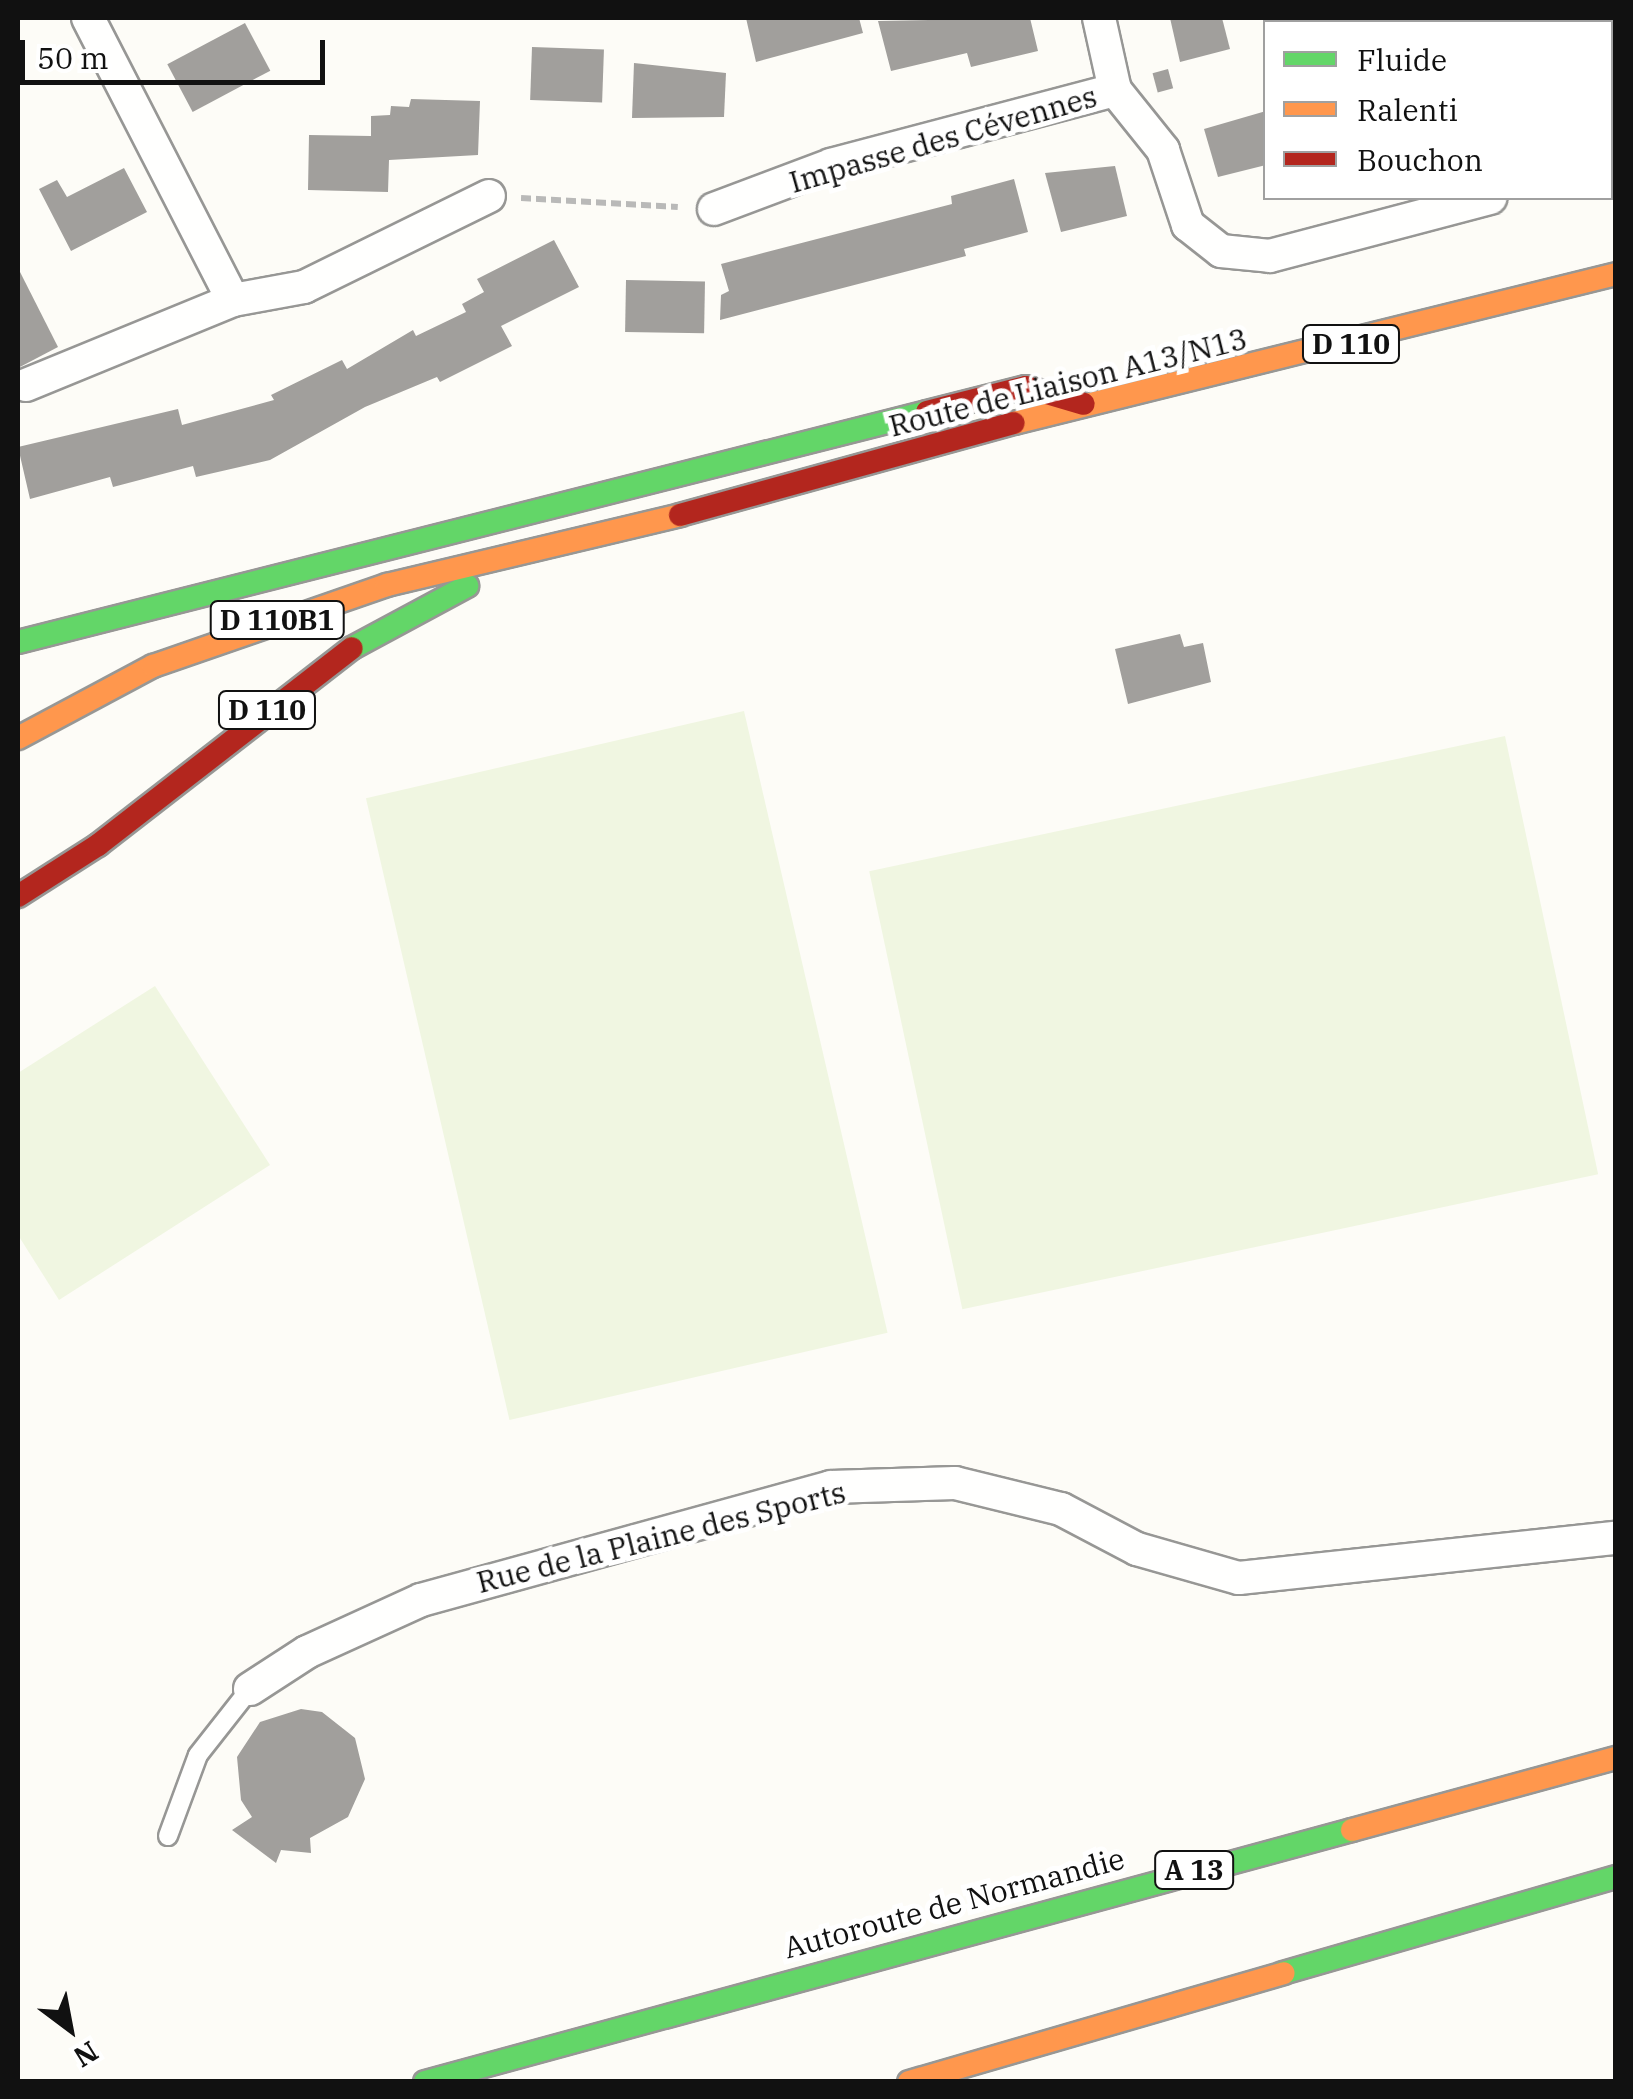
<!DOCTYPE html>
<meta charset="utf-8">
<style>
body{margin:0}
#map{position:relative;width:1633px;height:2099px;overflow:hidden;background:#fdfcf7;font-family:"IBM Plex Serif",serif}
div>[style]{position:absolute}
.pitch>*{inset:0;background:#f0f6e1;transform-origin:0 0}
.building>*{inset:0;background:#a19f9c;transform-origin:0 0}
.path>*{height:6px;margin-top:-3px;transform-origin:0;background:repeating-linear-gradient(90deg,#b9b9b8 0 10px,transparent 0 15px)}
.roads{filter:drop-shadow(2px 0 #979795) drop-shadow(-2px 0 #979795) drop-shadow(0 2px #979795) drop-shadow(0 -2px #979795)}
.lane>*{height:18px;margin:-9px;padding:0 9px;transform-origin:9px;border-radius:9px;background:#fffffe}
.street>*{height:32px;margin:-16px;padding:0 16px;transform-origin:16px;border-radius:16px;background:#fffffe}
.fast>*{height:22px;margin:-11px;padding:0 11px;transform-origin:11px;border-radius:11px;background:#63d668}
.slow>*{height:22px;margin:-11px;padding:0 11px;transform-origin:11px;border-radius:11px;background:#ff974d}
.jam>*{height:22px;margin:-11px;padding:0 11px;transform-origin:11px;border-radius:11px;background:#b3261e}
span{translate:-50% -50%;white-space:nowrap;text-align:center;line-height:1.15;-webkit-text-stroke:10px #fff;paint-order:stroke}
.shield-label span{padding:2px 8px;background:#fff;border:2px solid;border-radius:8px;-webkit-text-stroke-width:0}
.shield-label{font-size:28px;color:#111;font-weight:700}
.street-label{font-size:30px;color:#111}
.frame{position:absolute;inset:0;border:20px solid #111;pointer-events:none}
.legend{position:absolute;left:1263px;top:20px;width:350px;height:180px;box-sizing:border-box;background:#fff;border:2px solid #a0a0a0;margin:0;padding:12px 18px;list-style:none;font-size:30px;color:#111}
.legend li{display:flex;align-items:center;gap:20px;height:50px}
.legend b{width:50px;border:2px solid #a0a0a0}
.north{position:absolute;left:20px;top:1979px;width:100px;height:100px;-webkit-text-stroke:8px #fff;paint-order:stroke;rotate:148deg;font-size:28px;font-weight:700;line-height:40px;text-align:center;color:#111}
.north::after{content:'';display:block;margin:auto;width:35px;height:45px;background:#111;clip-path:polygon(50% 0,100% 100%,50% 72%,0 100%)}
.scale{position:absolute;left:20px;top:40px;width:305px;height:45px;box-sizing:border-box;border:5px solid #111;border-top:0;padding-left:12px;font-size:30px;line-height:35px;white-space:nowrap;color:#111;-webkit-text-stroke:8px #fff;paint-order:stroke}
</style>
<div id="map">
<div class="pitch">
<i style="left:744px;top:711px;width:638px;height:388px;rotate:77deg"></i>
<i style="left:1505px;top:736px;width:448px;height:650px;rotate:78deg"></i>
<i style="clip-path:polygon(155px 986px,270px 1165px,59px 1300px,18px 1235px,18px 1073px)"></i>
</div>
<div class="building">
<i style="clip-path:polygon(746px 18px,859px 18px,863px 33px,756px 62px)"></i>
<i style="clip-path:polygon(1030px 18px,1038px 51px,971px 67px,967px 53px,891px 71px,878px 21px)"></i>
<i style="clip-path:polygon(1170px 18px,1222px 18px,1230px 49px,1180px 62px)"></i>
<i style="left:245px;top:23px;width:54px;height:88px;rotate:62deg"></i>
<i style="left:1616px;top:43px;width:53px;height:6px;rotate:90deg"></i>
<i style="left:532px;top:47px;width:72px;height:53px;rotate:2deg"></i>
<i style="clip-path:polygon(634px 63px,726px 73px,724px 117px,632px 118px)"></i>
<i style="left:1168px;top:69px;width:20px;height:16px;rotate:75deg"></i>
<i style="clip-path:polygon(411px 99px,480px 101px,478px 155px,389px 160px,388px 192px,308px 190px,309px 135px,371px 136px,371px 116px,390px 115px,391px 106px,409px 107px)"></i>
<i style="clip-path:polygon(1266px 111px,1266px 165px,1218px 177px,1204px 129px)"></i>
<i style="clip-path:polygon(1115px 166px,1127px 216px,1061px 232px,1045px 173px)"></i>
<i style="clip-path:polygon(124px 168px,147px 212px,71px 251px,39px 189px,57px 180px,67px 197px)"></i>
<i style="clip-path:polygon(1014px 179px,1028px 232px,964px 249px,966px 256px,720px 320px,721px 295px,729px 291px,721px 264px,952px 204px,951px 196px)"></i>
<i style="clip-path:polygon(554px 240px,579px 287px,501px 326px,512px 346px,440px 382px,437px 377px,365px 407px,270px 460px,196px 477px,193px 466px,113px 487px,110px 477px,30px 499px,18px 447px,178px 409px,182px 425px,274px 400px,271px 395px,342px 360px,347px 369px,413px 330px,416px 336px,466px 312px,462px 304px,484px 292px,477px 279px)"></i>
<i style="clip-path:polygon(18px 268px,58px 347px,18px 368px)"></i>
<i style="left:626px;top:280px;width:79px;height:52px;rotate:1deg"></i>
<i style="clip-path:polygon(1180px 634px,1184px 647px,1203px 643px,1211px 682px,1128px 704px,1115px 649px)"></i>
<i style="clip-path:polygon(301px 1709px,322px 1712px,355px 1738px,365px 1779px,348px 1817px,310px 1838px,311px 1853px,281px 1850px,276px 1863px,232px 1830px,252px 1817px,241px 1800px,237px 1757px,260px 1722px)"></i>
</div>
<div class="path">
<i style="left:521px;top:198px;width:157px;rotate:3.3deg"></i>
</div>
<div class="roads">
<div class="lane">
<i style="left:168px;top:1836px;width:86px;rotate:-69.7deg"></i>
<i style="left:198px;top:1755px;width:84px;rotate:-51.8deg"></i>
</div>
<div class="street">
<i style="left:88px;top:18px;width:317px;rotate:62.8deg"></i>
<i style="left:1099px;top:18px;width:74px;rotate:77.5deg"></i>
<i style="left:1115px;top:90px;width:77px;rotate:51.3deg"></i>
<i style="left:1163px;top:150px;width:79px;rotate:71.6deg"></i>
<i style="left:1188px;top:225px;width:42px;rotate:38.2deg"></i>
<i style="left:1221px;top:251px;width:49px;rotate:5.8deg"></i>
<i style="left:1270px;top:256px;width:228px;rotate:-14.8deg"></i>
<i style="left:1610px;top:165px;width:6px;rotate:-9deg"></i>
<i style="left:714px;top:209px;width:125px;rotate:-20.6deg"></i>
<i style="left:831px;top:165px;width:294px;rotate:-14.8deg"></i>
<i style="left:26px;top:385px;width:224px;rotate:-22.3deg"></i>
<i style="left:233px;top:300px;width:72px;rotate:-10.4deg"></i>
<i style="left:304px;top:287px;width:206px;rotate:-26.2deg"></i>
<i style="left:250px;top:1689px;width:68px;rotate:-33deg"></i>
<i style="left:307px;top:1652px;width:125px;rotate:-24.5deg"></i>
<i style="left:421px;top:1600px;width:425px;rotate:-15.4deg"></i>
<i style="left:831px;top:1487px;width:124px;rotate:-1.8deg"></i>
<i style="left:955px;top:1483px;width:109px;rotate:13.8deg"></i>
<i style="left:1061px;top:1509px;width:86px;rotate:27.8deg"></i>
<i style="left:1137px;top:1549px;width:106px;rotate:15.9deg"></i>
<i style="left:1239px;top:1578px;width:379px;rotate:-6.1deg"></i>
</div>
<div class="fast">
<i style="left:18px;top:642px;width:938px;rotate:-14.2deg"></i>
<i style="left:352px;top:648px;width:131px;rotate:-28.3deg"></i>
<i style="left:1283px;top:1973px;width:347px;rotate:-16.1deg"></i>
<i style="left:425px;top:2082px;width:961px;rotate:-15.21deg"></i>
</div>
<div class="slow">
<i style="left:1014px;top:423px;width:620px;rotate:-13.9deg"></i>
<i style="left:18px;top:738px;width:153px;rotate:-28.1deg"></i>
<i style="left:153px;top:666px;width:248px;rotate:-19.1deg"></i>
<i style="left:387px;top:585px;width:301px;rotate:-13.4deg"></i>
<i style="left:1352px;top:1830px;width:274px;rotate:-15.3deg"></i>
<i style="left:909px;top:2082px;width:390px;rotate:-16.2deg"></i>
</div>
<div class="jam">
<i style="left:927px;top:412px;width:102px;rotate:-14.2deg"></i>
<i style="left:1026px;top:387px;width:60px;rotate:16.3deg"></i>
<i style="left:680px;top:515px;width:346px;rotate:-15.4deg"></i>
<i style="left:18px;top:896px;width:95px;rotate:-32.5deg"></i>
<i style="left:98px;top:845px;width:321px;rotate:-37.8deg"></i>
</div>
</div>
<div class="shield-label">
<span style="left:1351px;top:344px">D 110</span>
<span style="left:277px;top:620px">D 110B1</span>
<span style="left:267px;top:710px">D 110</span>
<span style="left:1194px;top:1870px">A 13</span>
</div>
<div class="street-label">
<span style="left:943px;top:139px;rotate:-16deg">Impasse des Cévennes</span>
<span style="left:1068px;top:382px;rotate:-14deg">Route de Liaison A13/N13</span>
<span style="left:661px;top:1537px;rotate:-14deg">Rue de la Plaine des Sports</span>
<span style="left:954px;top:1903px;rotate:-15deg">Autoroute de Normandie</span>
</div>
<div class="frame"></div>
<ul class="legend">
<li><b style="height:12px;background:#63d668"></b>Fluide</li>
<li><b style="height:12px;background:#ff974d"></b>Ralenti</li>
<li><b style="height:12px;background:#b3261e"></b>Bouchon</li>
</ul>
<div class="north">N</div>
<div class="scale">50 m</div>
</div>
